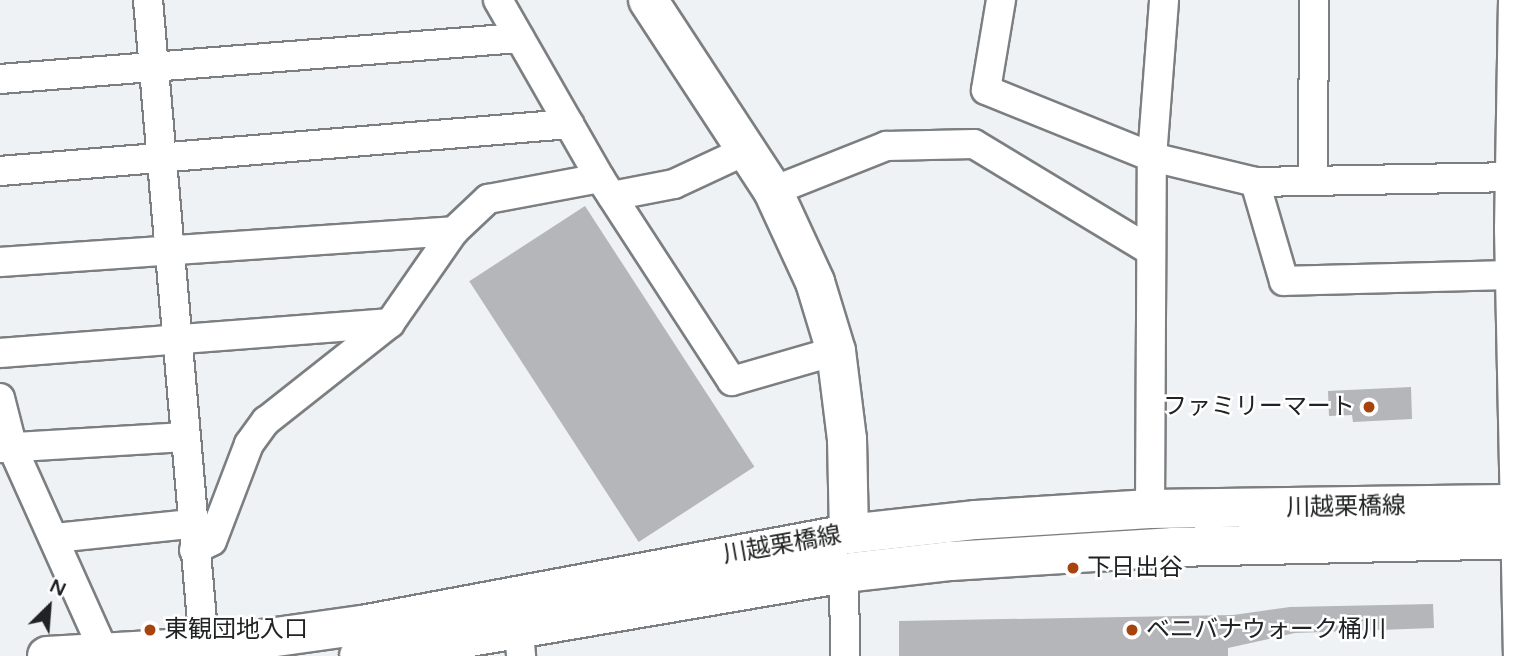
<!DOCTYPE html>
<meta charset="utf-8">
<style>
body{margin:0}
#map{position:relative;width:1523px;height:656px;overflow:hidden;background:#eef2f4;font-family:"Varela Round","Noto Sans JP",sans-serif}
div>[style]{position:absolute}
.building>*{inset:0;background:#b4b6b9;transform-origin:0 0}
.roads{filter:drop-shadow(2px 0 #7c7f81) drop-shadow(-2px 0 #7c7f81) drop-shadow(0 2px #7c7f81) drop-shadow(0 -2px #7c7f81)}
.street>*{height:28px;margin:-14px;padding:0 14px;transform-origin:14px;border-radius:14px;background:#fff}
.secondary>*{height:38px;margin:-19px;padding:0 19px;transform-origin:19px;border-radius:19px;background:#fff}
.primary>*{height:38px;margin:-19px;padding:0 19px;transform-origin:19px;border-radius:19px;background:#fff}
.dots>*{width:19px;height:19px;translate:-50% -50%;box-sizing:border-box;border:4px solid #fff;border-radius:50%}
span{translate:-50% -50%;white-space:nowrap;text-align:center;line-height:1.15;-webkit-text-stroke:5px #fff;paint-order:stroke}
.poi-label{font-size:24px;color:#212223}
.right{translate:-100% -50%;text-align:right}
.left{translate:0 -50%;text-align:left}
.street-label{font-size:24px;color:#212223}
.north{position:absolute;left:14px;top:572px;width:70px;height:70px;-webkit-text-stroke:5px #fff;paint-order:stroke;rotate:25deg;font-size:19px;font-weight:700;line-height:28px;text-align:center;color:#212223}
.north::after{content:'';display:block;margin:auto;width:24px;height:32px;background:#212223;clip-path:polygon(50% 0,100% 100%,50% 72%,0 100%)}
</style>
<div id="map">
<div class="building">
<i style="left:585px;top:206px;width:311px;height:138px;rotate:57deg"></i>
<i style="clip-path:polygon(1411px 387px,1412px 419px,1353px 422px,1352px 415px,1329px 416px,1328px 391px)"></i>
<i style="clip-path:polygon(1433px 604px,1434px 628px,1295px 633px,1228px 648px,1228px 656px,899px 656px,899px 621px,1233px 615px,1290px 607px)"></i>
</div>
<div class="roads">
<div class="street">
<i style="left:148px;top:0;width:658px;rotate:85.03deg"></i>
<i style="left:498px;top:0;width:205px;rotate:60.2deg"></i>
<i style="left:600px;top:178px;width:242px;rotate:57deg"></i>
<i style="left:732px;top:381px;width:108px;rotate:-16.1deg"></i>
<i style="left:1001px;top:0;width:91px;rotate:99.5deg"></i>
<i style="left:986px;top:90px;width:179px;rotate:22deg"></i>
<i style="left:1152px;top:157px;width:106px;rotate:13.6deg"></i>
<i style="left:1255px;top:182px;width:268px;rotate:-1.1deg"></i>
<i style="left:0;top:79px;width:521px;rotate:-4.52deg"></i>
<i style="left:0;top:171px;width:571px;rotate:-4.72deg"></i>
<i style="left:1313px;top:179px;width:179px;rotate:-89.7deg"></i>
<i style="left:1255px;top:182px;width:103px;rotate:73.7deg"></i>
<i style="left:1284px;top:281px;width:231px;rotate:-1.5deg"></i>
<i style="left:773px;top:191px;width:122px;rotate:-21.7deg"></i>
<i style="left:886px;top:146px;width:88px;rotate:-1.3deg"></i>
<i style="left:974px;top:144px;width:205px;rotate:31.1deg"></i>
<i style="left:612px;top:196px;width:63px;rotate:-11deg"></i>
<i style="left:674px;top:184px;width:81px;rotate:-25deg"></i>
<i style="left:0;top:262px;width:455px;rotate:-3.9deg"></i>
<i style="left:454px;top:231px;width:47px;rotate:-43.3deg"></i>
<i style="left:488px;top:199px;width:114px;rotate:-10.6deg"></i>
<i style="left:0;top:353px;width:391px;rotate:-4.4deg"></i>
<i style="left:0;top:398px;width:53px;rotate:75.7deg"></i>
<i style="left:13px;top:449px;width:225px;rotate:65.8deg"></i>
<i style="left:0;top:448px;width:184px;rotate:-3.4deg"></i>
<i style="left:1150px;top:509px;width:352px;rotate:-89.7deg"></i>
<i style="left:1152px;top:157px;width:157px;rotate:-85.6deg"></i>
<i style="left:55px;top:538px;width:137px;rotate:-5.9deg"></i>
<i style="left:194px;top:550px;width:20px;rotate:-27deg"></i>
<i style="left:212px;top:541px;width:104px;rotate:-69.1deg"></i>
<i style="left:249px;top:444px;width:29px;rotate:-54deg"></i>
<i style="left:266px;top:421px;width:158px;rotate:-38.3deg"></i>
<i style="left:390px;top:323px;width:112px;rotate:-55.2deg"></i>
<i style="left:844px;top:573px;width:83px;rotate:89.3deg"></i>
<i style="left:519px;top:632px;width:24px;rotate:85deg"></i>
</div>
<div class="secondary">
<i style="left:648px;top:0;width:228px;rotate:56.8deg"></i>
<i style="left:773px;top:191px;width:100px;rotate:65.2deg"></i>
<i style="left:815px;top:282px;width:72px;rotate:73.1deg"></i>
<i style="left:836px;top:351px;width:89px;rotate:82.9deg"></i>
<i style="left:847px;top:439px;width:95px;rotate:88.8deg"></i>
<i style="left:1518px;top:0;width:229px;rotate:91deg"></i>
<i style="left:1514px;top:229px;width:427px;rotate:88.8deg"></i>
</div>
<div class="primary">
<i style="left:47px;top:656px;width:158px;rotate:-3.3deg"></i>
<i style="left:205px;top:647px;width:159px;rotate:-8deg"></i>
<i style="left:362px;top:625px;width:495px;rotate:-10.6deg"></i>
<i style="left:849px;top:534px;width:128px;rotate:-6.3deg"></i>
<i style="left:976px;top:520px;width:174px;rotate:-3.6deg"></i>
<i style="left:1150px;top:509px;width:373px;rotate:-0.8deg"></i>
<i style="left:359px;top:656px;width:492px;rotate:-9.7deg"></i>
<i style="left:844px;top:573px;width:108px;rotate:-6.4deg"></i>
<i style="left:951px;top:561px;width:223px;rotate:-3.6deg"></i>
<i style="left:1174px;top:547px;width:349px;rotate:-1.3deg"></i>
</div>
</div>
<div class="dots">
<i style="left:1369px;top:407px;background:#a7440c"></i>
<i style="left:1073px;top:568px;background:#a7440c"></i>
<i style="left:150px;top:630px;background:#a7440c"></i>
<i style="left:1132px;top:630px;background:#a7440c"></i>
</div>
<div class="poi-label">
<span class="right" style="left:1355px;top:407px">ファミリーマート</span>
<span class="left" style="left:1087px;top:568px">下日出谷</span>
<span class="left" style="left:164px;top:630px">東観団地入口</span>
<span class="left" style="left:1146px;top:630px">ベニバナウォーク桶川</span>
</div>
<div class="street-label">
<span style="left:1346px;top:507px;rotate:-1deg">川越栗橋線</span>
<span style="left:782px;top:545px;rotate:-10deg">川越栗橋線</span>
</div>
<div class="north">N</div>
</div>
